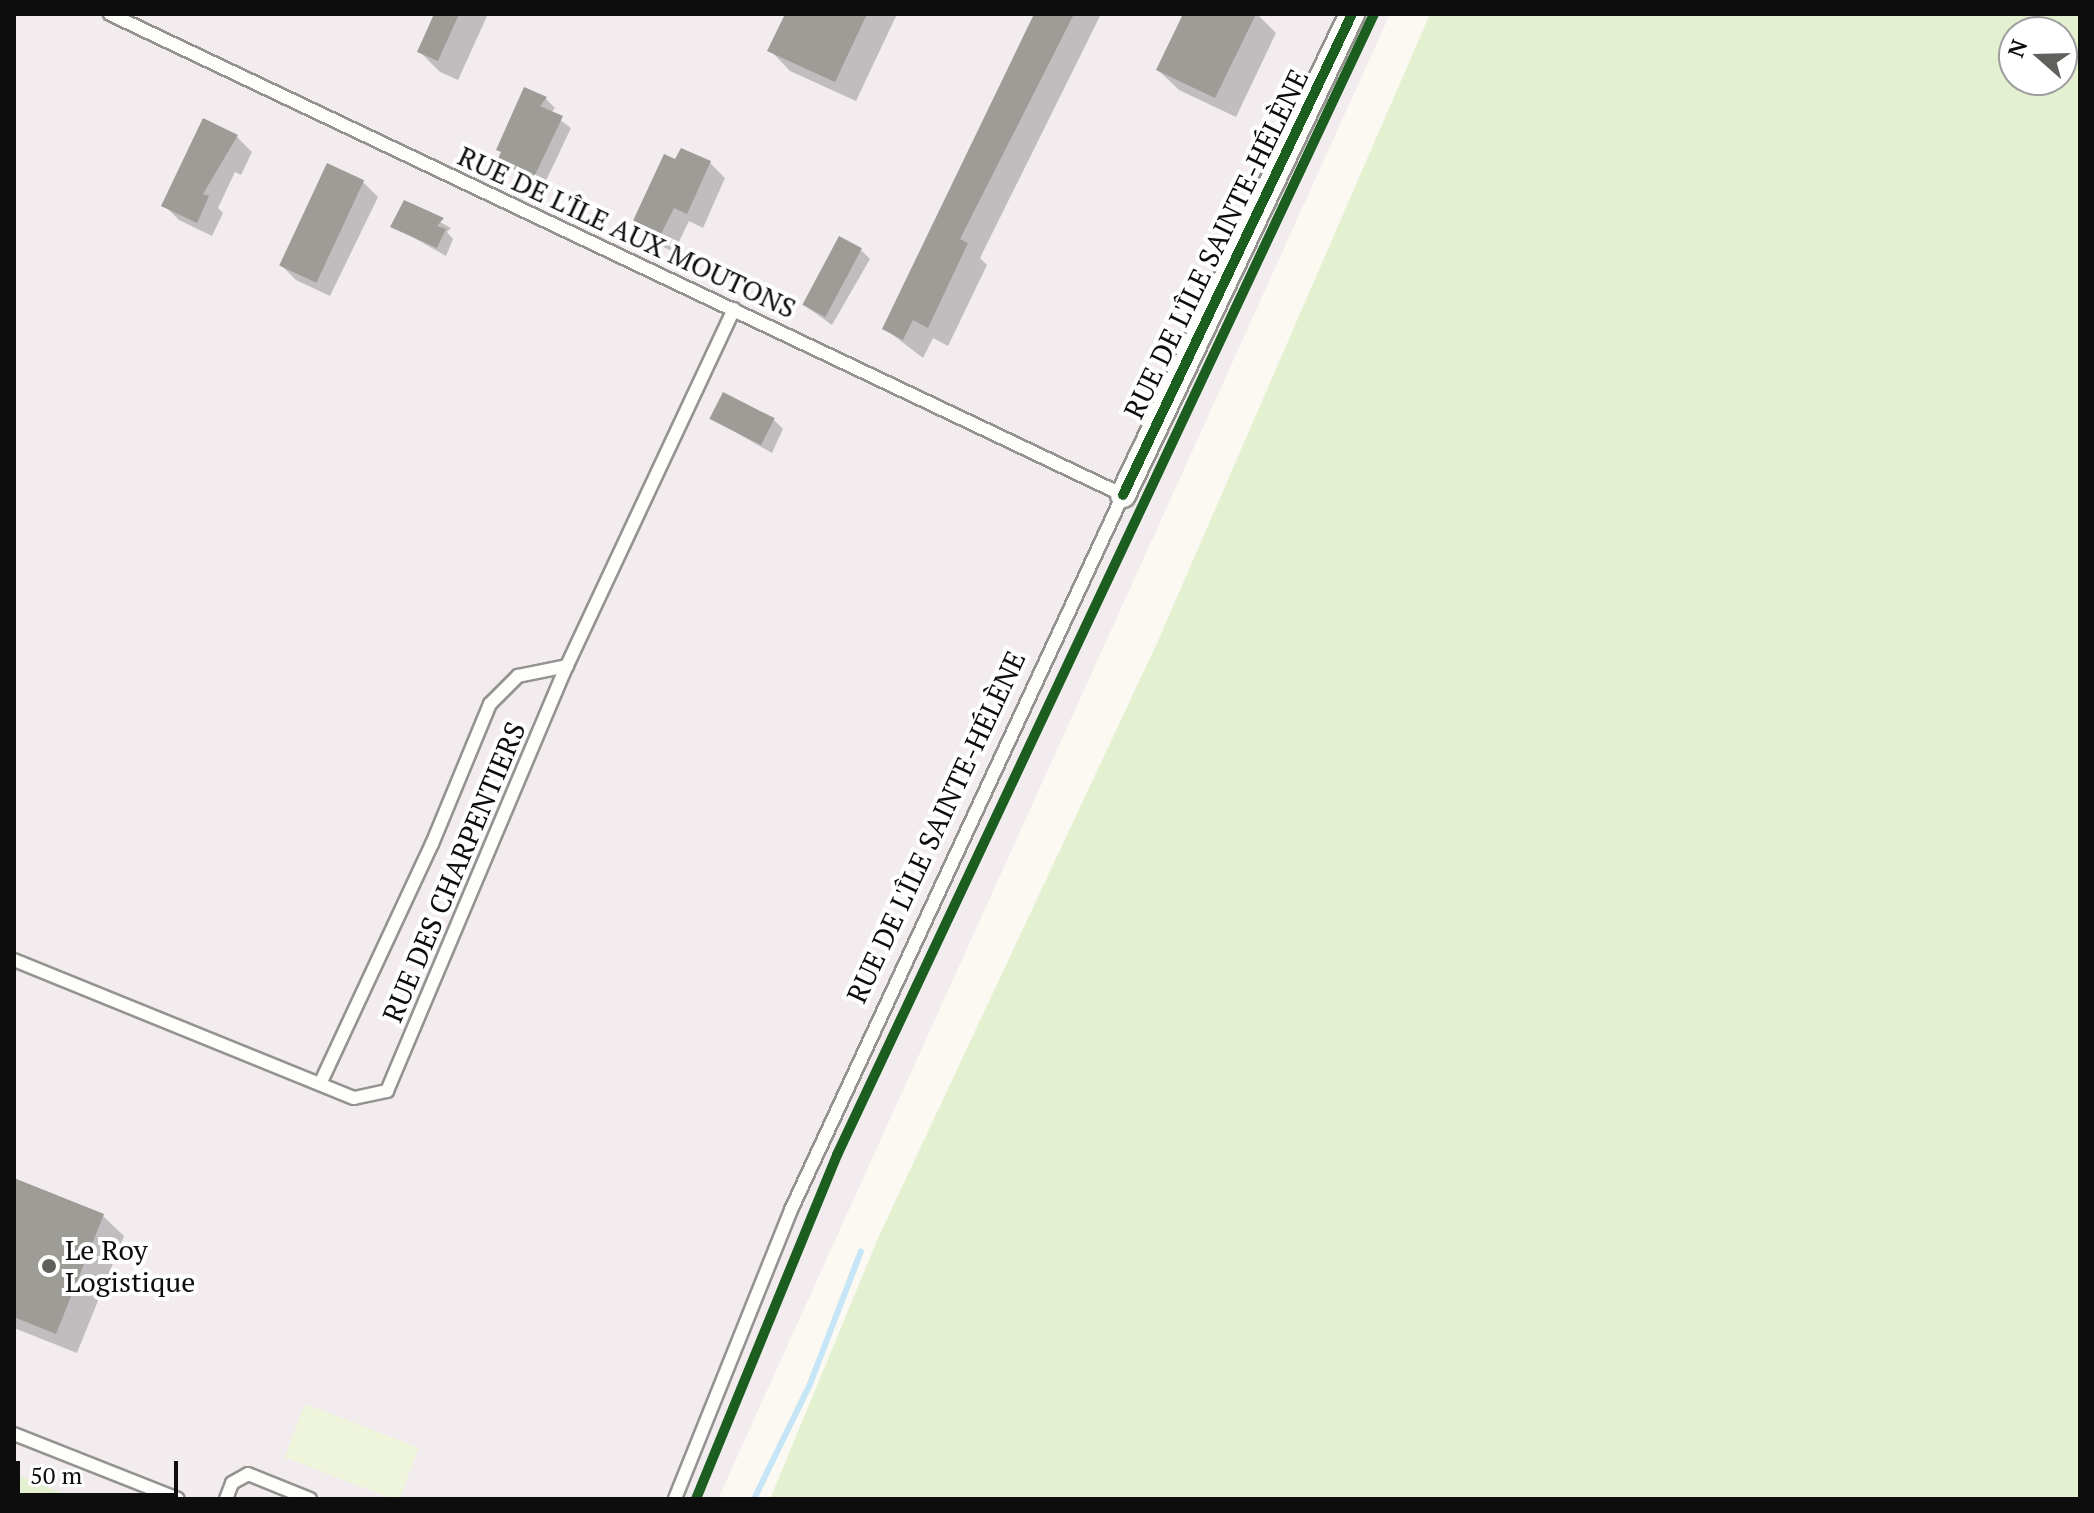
<!DOCTYPE html>
<meta charset="utf-8">
<style>
body{margin:0}
#map{position:relative;width:2094px;height:1513px;overflow:hidden;background:#fbf9f1;font-family:"PT Serif",serif}
div>[style]{position:absolute}
.industrial>*{inset:0;background:#f2ecee}
.green>*{inset:0;background:#e3f1d0}
.pitch>*{inset:0;background:#eef5da;transform-origin:0 0}
.shadow>*{inset:0;background:#0003}
.stream>*{height:6px;margin:-3px;padding:0 3px;transform-origin:3px;border-radius:3px;background:#c6e5f7}
.building>*{inset:0;background:#9e9c97;transform-origin:0 0}
.roads{filter:drop-shadow(2px 0 #949390) drop-shadow(-2px 0 #949390) drop-shadow(0 2px #949390) drop-shadow(0 -2px #949390)}
.service>*{height:12px;margin:-6px;padding:0 6px;transform-origin:6px;border-radius:6px;background:#fefefd}
.minor>*{height:24px;margin:-12px;padding:0 12px;transform-origin:12px;border-radius:12px;background:#fefefd}
.cycleway>*{height:10px;margin:-5px;padding:0 5px;transform-origin:5px;border-radius:5px;background:#1b5e20}
.dots>*{width:22px;height:22px;translate:-50% -50%;box-sizing:border-box;border:4px solid #fff;border-radius:50%}
span{translate:-50% -50%;white-space:nowrap;text-align:center;line-height:1.15;-webkit-text-stroke:8px #fff;paint-order:stroke}
.street-label{font-size:28px;color:#0d0d0d}
.poi-label{font-size:28px;color:#0d0d0d}
.left{translate:0 -50%;text-align:left}
.frame{position:absolute;inset:0;border:16px solid #0d0d0d;pointer-events:none}
.north{position:absolute;left:1998px;top:16px;width:80px;height:80px;box-sizing:border-box;background:#fff;border:2px solid #9e9e9e;border-radius:50%;rotate:290deg;font-size:22px;font-weight:700;line-height:32px;text-align:center;color:#0d0d0d}
.north::after{content:'';display:block;margin:auto;width:28px;height:36px;background:#60605d;clip-path:polygon(50% 0,100% 100%,50% 72%,0 100%)}
.scale{position:absolute;left:16px;top:1461px;width:162px;height:36px;box-sizing:border-box;border:4px solid #0d0d0d;border-top:0;padding-left:10px;font-size:24px;line-height:28px;white-space:nowrap;color:#0d0d0d;-webkit-text-stroke:6px #fff;paint-order:stroke}
</style>
<div id="map">
<div class="industrial">
<i style="clip-path:polygon(14px 14px,1390px 14px,718px 1499px,79px 1499px,14px 1474px)"></i>
</div>
<div class="green">
<i style="clip-path:polygon(evenodd,1430px 14px,2080px 14px,2080px 1499px,770px 1499px,879px 1236px,1158px 641px,1430px 14px,2014px 32px,2062px 32px,2062px 80px,2014px 80px,2014px 32px)"></i>
<i style="clip-path:polygon(14px 1474px,79px 1499px,14px 1499px)"></i>
</div>
<div class="pitch">
<i style="left:305px;top:1404px;width:122px;height:57px;rotate:21deg"></i>
</div>
<div class="shadow">
<i style="clip-path:polygon(436px 14px,488px 14px,458px 80px,440px 72px,419px 51px)"></i>
<i style="clip-path:polygon(787px 14px,897px 14px,856px 101px,790px 71px,770px 50px)"></i>
<i style="clip-path:polygon(1036px 14px,1101px 14px,980px 258px,987px 265px,948px 346px,933px 338px,923px 358px,885px 329px)"></i>
<i style="clip-path:polygon(1185px 14px,1257px 14px,1276px 33px,1236px 117px,1179px 90px,1158px 70px)"></i>
<i style="clip-path:polygon(525px 90px,546px 99px,555px 108px,551px 113px,571px 128px,543px 187px,499px 160px)"></i>
<i style="clip-path:polygon(204px 121px,237px 137px,252px 152px,241px 175px,235px 172px,218px 208px,223px 213px,212px 236px,179px 220px,164px 205px)"></i>
<i style="clip-path:polygon(682px 150px,710px 163px,725px 178px,703px 228px,689px 221px,674px 252px,649px 240px,634px 225px)"></i>
<i style="clip-path:polygon(363px 182px,378px 197px,330px 296px,296px 280px,281px 265px)"></i>
<i style="clip-path:polygon(405px 203px,451px 228px,447px 232px,453px 239px,446px 256px,393px 226px)"></i>
<i style="clip-path:polygon(861px 250px,870px 259px,832px 325px,804px 305px)"></i>
<i style="clip-path:polygon(712px 419px,774px 420px,783px 429px,772px 453px)"></i>
<i style="clip-path:polygon(14px 1180px,103px 1216px,124px 1236px,77px 1353px,14px 1328px)"></i>
</div>
<div class="stream">
<i style="left:754px;top:1499px;width:128px;rotate:-64deg"></i>
<i style="left:810px;top:1384px;width:142px;rotate:-69deg"></i>
</div>
<div class="building">
<i style="clip-path:polygon(434px 14px,459px 14px,438px 61px,417px 52px)"></i>
<i style="clip-path:polygon(785px 14px,867px 14px,835px 82px,767px 51px)"></i>
<i style="clip-path:polygon(1034px 14px,1074px 14px,960px 239px,968px 243px,928px 328px,913px 320px,903px 340px,882px 329px)"></i>
<i style="clip-path:polygon(1183px 14px,1256px 14px,1215px 98px,1156px 70px)"></i>
<i style="clip-path:polygon(524px 87px,547px 97px,540px 106px,563px 116px,533px 179px,497px 161px,501px 152px,496px 150px)"></i>
<i style="clip-path:polygon(203px 118px,238px 135px,203px 194px,209px 196px,197px 223px,161px 206px)"></i>
<i style="clip-path:polygon(681px 148px,711px 161px,687px 214px,674px 208px,659px 238px,631px 225px,664px 154px,675px 159px)"></i>
<i style="left:327px;top:163px;width:41px;height:113px;rotate:25deg"></i>
<i style="clip-path:polygon(404px 200px,444px 218px,437px 226px,446px 229px,437px 248px,390px 227px)"></i>
<i style="left:839px;top:236px;width:26px;height:78px;rotate:28deg"></i>
<i style="left:723px;top:392px;width:58px;height:30px;rotate:27deg"></i>
<i style="clip-path:polygon(14px 1178px,104px 1214px,56px 1334px,14px 1317px)"></i>
</div>
<div class="roads">
<div class="service">
<i style="left:110px;top:14px;width:1121px;rotate:25.4deg"></i>
<i style="left:1123px;top:495px;width:788px;rotate:114.91deg"></i>
<i style="left:791px;top:1210px;width:311px;rotate:111.9deg"></i>
<i style="left:14px;top:960px;width:367px;rotate:22.1deg"></i>
<i style="left:354px;top:1098px;width:34px;rotate:-12deg"></i>
<i style="left:387px;top:1091px;width:453px;rotate:-67.1deg"></i>
<i style="left:563px;top:674px;width:403px;rotate:-64.9deg"></i>
<i style="left:320px;top:1084px;width:265px;rotate:-65deg"></i>
<i style="left:432px;top:844px;width:152px;rotate:-67.5deg"></i>
<i style="left:490px;top:704px;width:40px;rotate:-45deg"></i>
<i style="left:518px;top:676px;width:50px;rotate:-11.5deg"></i>
<i style="left:14px;top:1434px;width:176px;rotate:21.6deg"></i>
<i style="left:226px;top:1499px;width:17px;rotate:-69deg"></i>
<i style="left:232px;top:1483px;width:18px;rotate:-29deg"></i>
<i style="left:248px;top:1474px;width:67px;rotate:22deg"></i>
</div>
<div class="minor">
<i style="left:1123px;top:495px;width:533px;rotate:-64.54deg"></i>
</div>
</div>
<div class="cycleway">
<i style="left:1123px;top:495px;width:533px;rotate:-64.54deg"></i>
<i style="left:696px;top:1499px;width:372px;rotate:-67.7deg"></i>
<i style="left:837px;top:1155px;width:1261px;rotate:-64.8deg"></i>
</div>
<div class="dots">
<i style="left:49px;top:1266px;background:#60605d"></i>
</div>
<div class="street-label">
<span style="left:627px;top:232px;rotate:25deg">RUE DE L'ÎLE AUX MOUTONS</span>
<span style="left:1216px;top:244px;rotate:-64deg">RUE DE L'ÎLE SAINTE-HÉLÈNE</span>
<span style="left:936px;top:827px;rotate:-65deg">RUE DE L'ÎLE SAINTE-HÉLÈNE</span>
<span style="left:454px;top:872px;rotate:-67deg">RUE DES CHARPENTIERS</span>
</div>
<div class="poi-label">
<span class="left" style="left:65px;top:1266px">Le Roy<br>Logistique</span>
</div>
<div class="frame"></div>
<div class="north">N</div>
<div class="scale">50 m</div>
</div>
